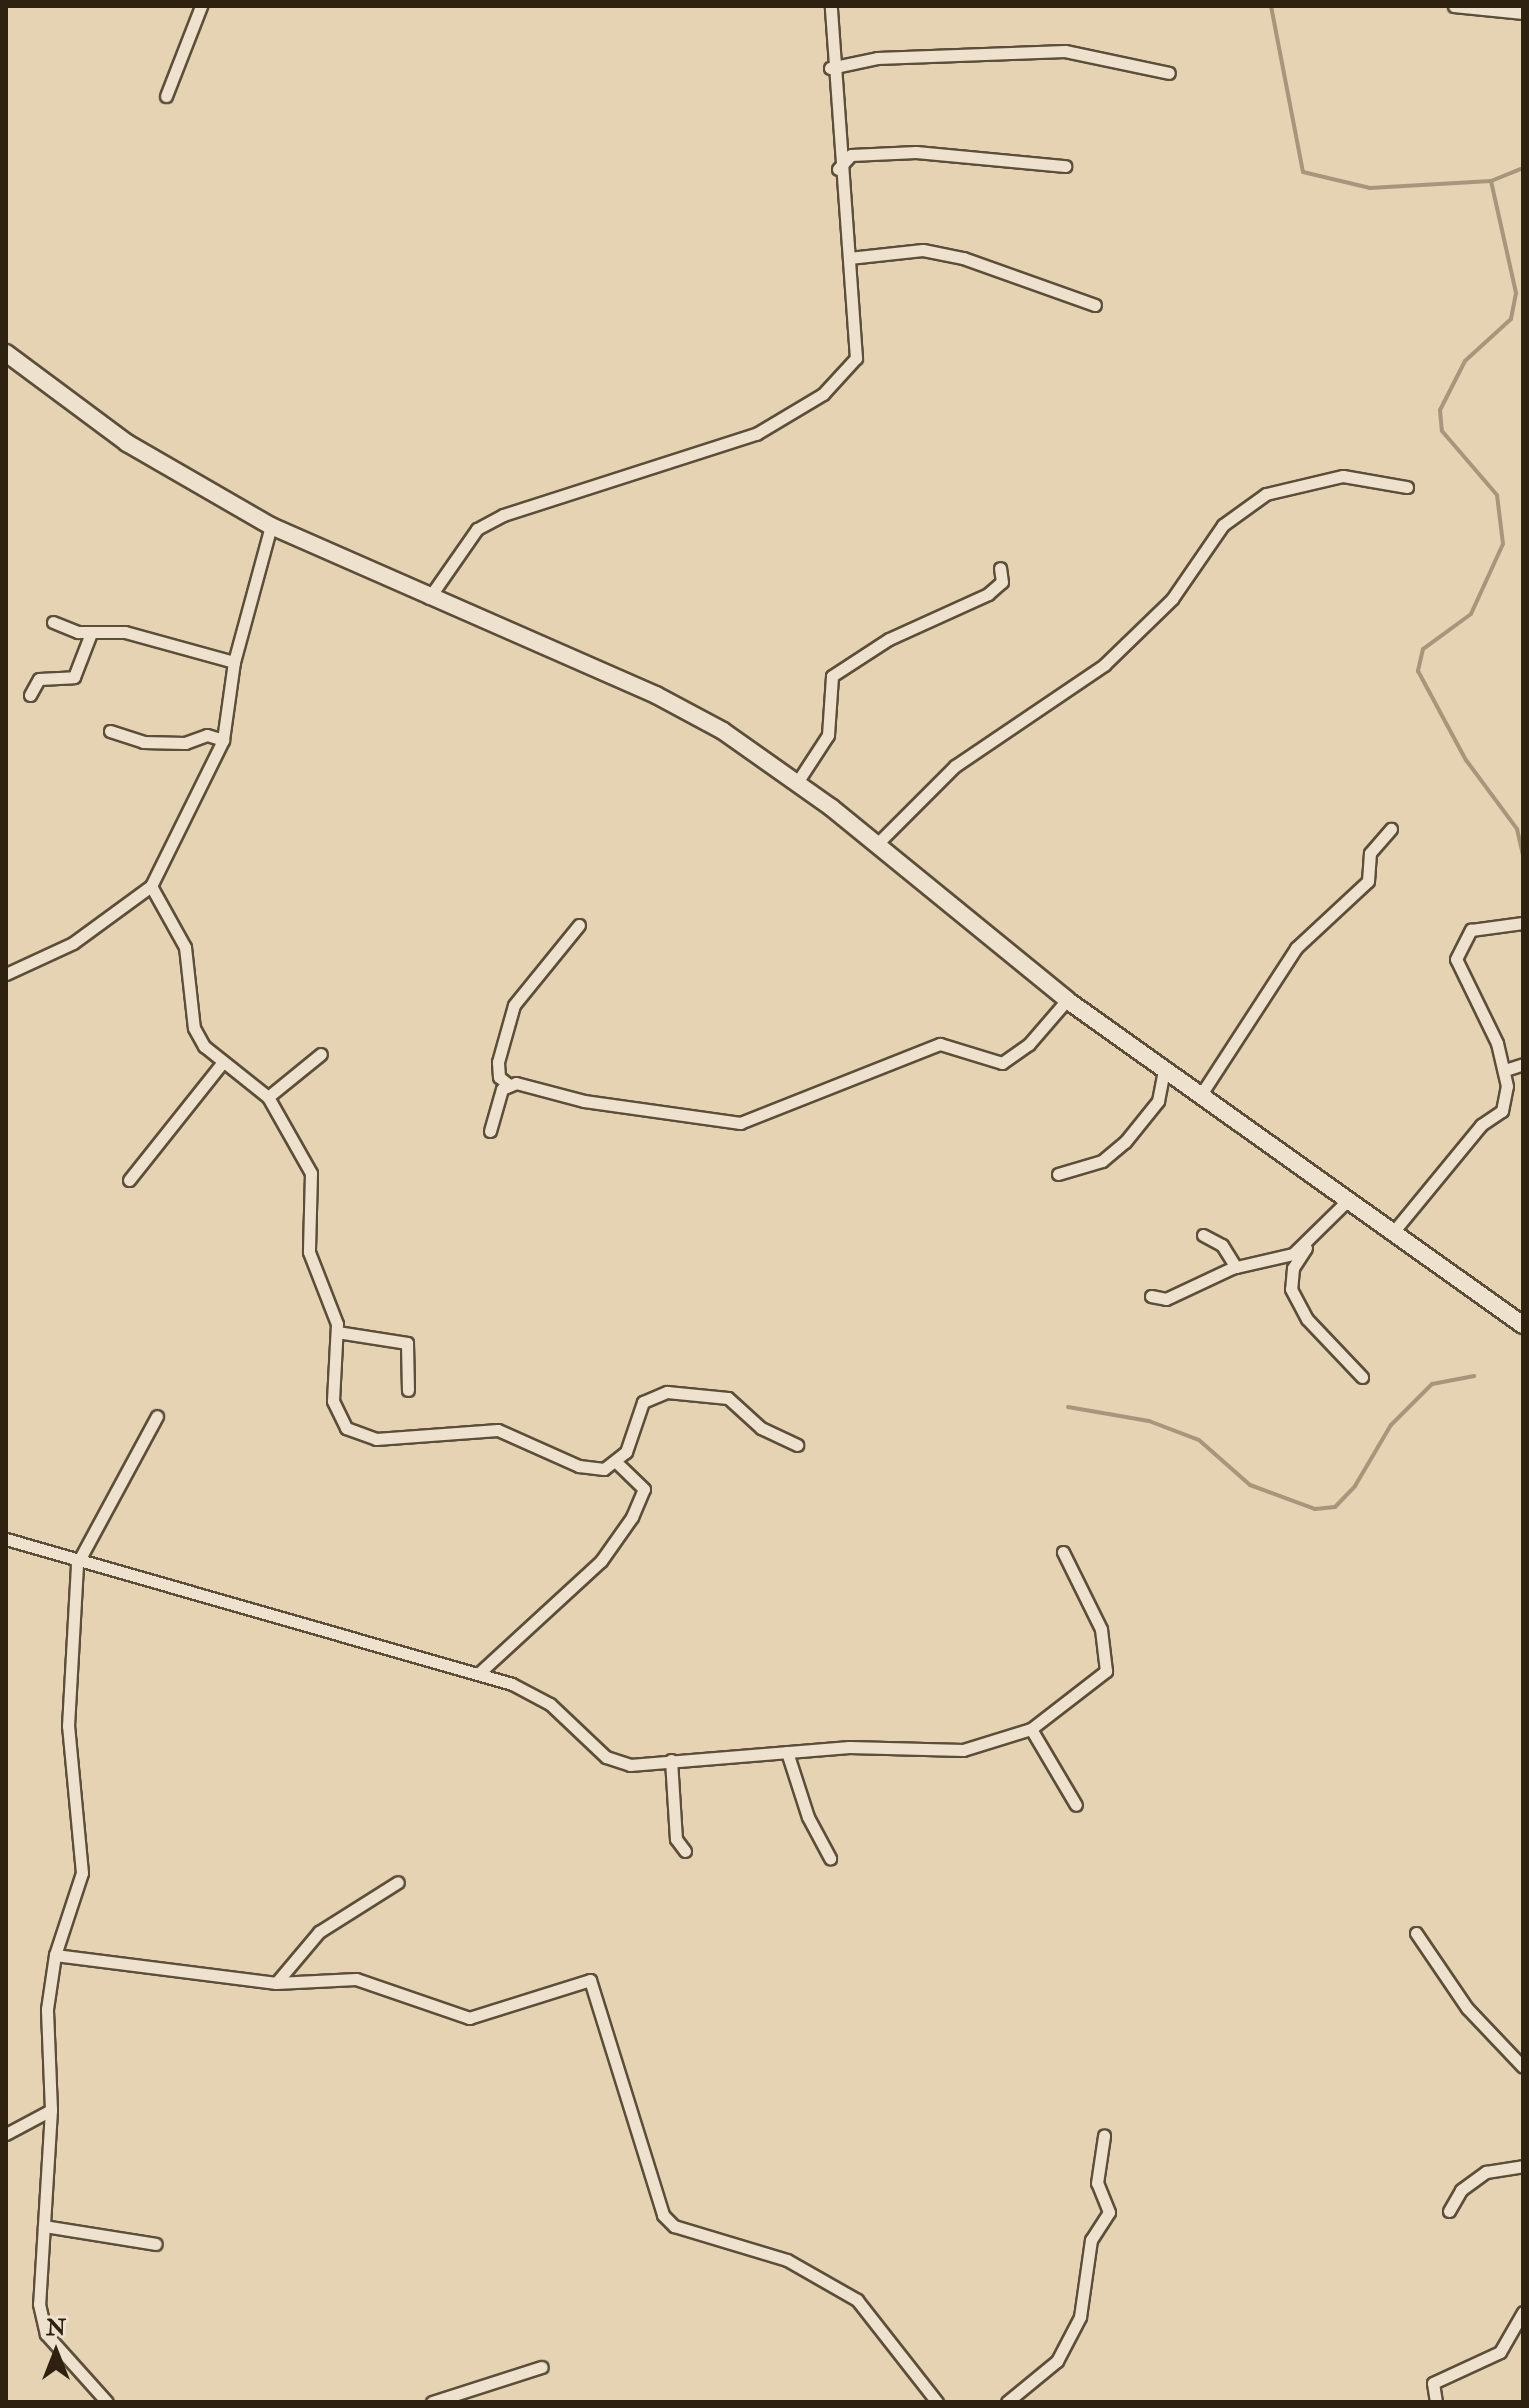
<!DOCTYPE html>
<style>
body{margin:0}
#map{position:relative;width:1529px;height:2408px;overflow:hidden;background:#e5d3b3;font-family:"IM FELL Double Pica",serif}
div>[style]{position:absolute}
.stream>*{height:4px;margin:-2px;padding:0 2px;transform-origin:2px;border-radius:2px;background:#a7967c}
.roads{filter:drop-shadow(2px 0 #5c4e39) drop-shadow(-2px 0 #5c4e39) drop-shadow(0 2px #5c4e39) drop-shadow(0 -2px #5c4e39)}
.minor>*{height:11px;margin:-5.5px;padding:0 5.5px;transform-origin:5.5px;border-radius:5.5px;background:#eee2ce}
.secondary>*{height:16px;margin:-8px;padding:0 8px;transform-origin:8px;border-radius:8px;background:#eee2ce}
span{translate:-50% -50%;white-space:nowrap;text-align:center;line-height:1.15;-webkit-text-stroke:7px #eee2ce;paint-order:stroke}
.frame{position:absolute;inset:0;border:8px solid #2f2110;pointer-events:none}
.north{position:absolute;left:16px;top:2312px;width:80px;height:80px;-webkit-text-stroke:6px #eee2ce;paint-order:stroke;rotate:0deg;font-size:22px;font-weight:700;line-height:32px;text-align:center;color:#2f2110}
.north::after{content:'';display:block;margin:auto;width:28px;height:36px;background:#2f2110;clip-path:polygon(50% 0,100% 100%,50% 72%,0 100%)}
</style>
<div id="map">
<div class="stream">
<i style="left:1271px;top:6px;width:169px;rotate:79.1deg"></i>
<i style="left:1303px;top:172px;width:69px;rotate:13.4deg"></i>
<i style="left:1370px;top:188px;width:121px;rotate:-3.3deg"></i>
<i style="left:1491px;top:181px;width:35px;rotate:-22deg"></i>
<i style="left:1491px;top:181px;width:115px;rotate:77.4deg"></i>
<i style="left:1516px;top:293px;width:26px;rotate:101deg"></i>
<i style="left:1511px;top:319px;width:62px;rotate:137.6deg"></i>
<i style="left:1465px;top:361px;width:55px;rotate:117deg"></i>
<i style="left:1440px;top:410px;width:21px;rotate:85deg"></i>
<i style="left:1442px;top:431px;width:84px;rotate:49.3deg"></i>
<i style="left:1497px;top:495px;width:49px;rotate:83deg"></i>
<i style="left:1503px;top:544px;width:77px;rotate:114.6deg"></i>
<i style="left:1471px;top:614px;width:59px;rotate:143.9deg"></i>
<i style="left:1423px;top:649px;width:23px;rotate:103deg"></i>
<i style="left:1418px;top:671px;width:101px;rotate:61.7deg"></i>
<i style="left:1466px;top:760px;width:86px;rotate:53.5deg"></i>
<i style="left:1517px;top:829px;width:27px;rotate:77deg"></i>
<i style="left:1068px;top:1407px;width:82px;rotate:9.8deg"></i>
<i style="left:1149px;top:1421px;width:53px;rotate:20.8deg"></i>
<i style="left:1199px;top:1440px;width:68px;rotate:41.4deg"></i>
<i style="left:1250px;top:1485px;width:69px;rotate:20.3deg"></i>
<i style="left:1315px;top:1509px;width:20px;rotate:-6deg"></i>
<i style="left:1335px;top:1507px;width:29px;rotate:-46deg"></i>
<i style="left:1355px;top:1486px;width:71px;rotate:-59.5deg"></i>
<i style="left:1391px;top:1425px;width:58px;rotate:-45deg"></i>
<i style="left:1432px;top:1384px;width:43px;rotate:-10.8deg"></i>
</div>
<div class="roads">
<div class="minor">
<i style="left:1454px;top:6px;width:69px;rotate:5.8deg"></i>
<i style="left:830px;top:68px;width:48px;rotate:-12deg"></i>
<i style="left:877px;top:58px;width:188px;rotate:-2.1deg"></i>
<i style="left:1065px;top:51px;width:106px;rotate:11.9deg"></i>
<i style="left:166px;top:96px;width:97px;rotate:-68.7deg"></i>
<i style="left:838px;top:169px;width:19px;rotate:-47deg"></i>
<i style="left:851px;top:155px;width:65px;rotate:-2.6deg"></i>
<i style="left:916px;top:152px;width:150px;rotate:5.4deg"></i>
<i style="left:849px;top:258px;width:74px;rotate:-6.2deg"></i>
<i style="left:923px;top:250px;width:41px;rotate:11.3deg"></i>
<i style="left:963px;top:258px;width:140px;rotate:19.6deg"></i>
<i style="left:429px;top:598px;width:84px;rotate:-55.2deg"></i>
<i style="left:477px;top:529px;width:30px;rotate:-28deg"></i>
<i style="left:503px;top:515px;width:266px;rotate:-17.8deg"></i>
<i style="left:756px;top:434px;width:78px;rotate:-30.8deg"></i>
<i style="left:823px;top:394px;width:49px;rotate:-47.5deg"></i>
<i style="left:856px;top:358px;width:353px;rotate:-94.1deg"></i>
<i style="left:53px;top:622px;width:27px;rotate:22deg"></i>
<i style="left:78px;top:632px;width:47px"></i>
<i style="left:125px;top:632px;width:113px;rotate:15.4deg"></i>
<i style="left:30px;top:695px;width:18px;rotate:-61deg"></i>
<i style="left:39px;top:679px;width:35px;rotate:-3deg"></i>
<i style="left:74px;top:677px;width:47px;rotate:-68.9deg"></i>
<i style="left:110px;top:731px;width:35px;rotate:18deg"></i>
<i style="left:143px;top:742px;width:42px;rotate:1.4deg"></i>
<i style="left:185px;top:743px;width:23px;rotate:-20deg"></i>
<i style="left:207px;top:735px;width:17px;rotate:17deg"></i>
<i style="left:798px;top:781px;width:55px;rotate:-56.9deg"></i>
<i style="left:828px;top:735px;width:59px;rotate:-86.1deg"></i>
<i style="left:832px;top:676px;width:68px;rotate:-33deg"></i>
<i style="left:889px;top:639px;width:109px;rotate:-24.4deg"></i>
<i style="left:988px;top:594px;width:18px;rotate:-41deg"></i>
<i style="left:1002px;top:582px;width:14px;rotate:-98deg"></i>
<i style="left:876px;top:845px;width:112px;rotate:-45deg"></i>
<i style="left:955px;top:766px;width:180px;rotate:-34.1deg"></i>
<i style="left:1104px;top:665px;width:95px;rotate:-44.1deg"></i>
<i style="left:1172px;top:599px;width:90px;rotate:-55.4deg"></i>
<i style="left:1223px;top:525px;width:53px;rotate:-35.8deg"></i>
<i style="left:1266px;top:494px;width:79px;rotate:-13.2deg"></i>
<i style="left:1343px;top:476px;width:65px;rotate:9.8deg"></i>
<i style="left:151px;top:886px;width:70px;rotate:60.9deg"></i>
<i style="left:185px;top:947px;width:81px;rotate:83.7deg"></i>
<i style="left:194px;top:1028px;width:21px;rotate:61deg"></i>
<i style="left:204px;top:1046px;width:82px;rotate:38.6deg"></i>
<i style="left:268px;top:1097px;width:87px;rotate:60.5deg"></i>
<i style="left:311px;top:1173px;width:79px;rotate:91.5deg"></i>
<i style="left:309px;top:1252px;width:77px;rotate:68.7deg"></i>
<i style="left:337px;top:1324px;width:77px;rotate:93deg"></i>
<i style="left:333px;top:1401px;width:30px;rotate:64deg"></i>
<i style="left:346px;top:1428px;width:32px;rotate:20deg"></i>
<i style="left:376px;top:1439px;width:122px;rotate:-4.2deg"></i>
<i style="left:498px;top:1430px;width:89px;rotate:24deg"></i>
<i style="left:579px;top:1466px;width:25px;rotate:7deg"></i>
<i style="left:604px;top:1469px;width:28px;rotate:-38deg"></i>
<i style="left:626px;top:1452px;width:53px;rotate:-71.2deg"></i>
<i style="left:643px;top:1402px;width:26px;rotate:-23deg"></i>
<i style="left:667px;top:1392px;width:61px;rotate:5.6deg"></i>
<i style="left:728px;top:1398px;width:45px;rotate:42.3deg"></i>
<i style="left:761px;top:1428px;width:40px;rotate:25deg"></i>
<i style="left:6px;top:974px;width:74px;rotate:-24.8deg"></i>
<i style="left:73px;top:943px;width:97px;rotate:-36.2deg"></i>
<i style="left:151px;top:886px;width:163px;rotate:-63.7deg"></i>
<i style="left:223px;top:740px;width:79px;rotate:-82deg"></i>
<i style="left:234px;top:662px;width:141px;rotate:-74.8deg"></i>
<i style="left:1505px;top:1070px;width:19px;rotate:-18deg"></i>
<i style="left:508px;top:1084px;width:11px;rotate:-142deg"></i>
<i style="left:499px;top:1077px;width:15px;rotate:-94deg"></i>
<i style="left:498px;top:1062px;width:59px;rotate:-74.3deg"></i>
<i style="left:514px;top:1005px;width:103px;rotate:-50.9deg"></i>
<i style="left:1202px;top:1093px;width:173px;rotate:-57deg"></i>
<i style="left:1296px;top:948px;width:98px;rotate:-42.9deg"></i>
<i style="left:1368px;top:881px;width:28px;rotate:-86deg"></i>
<i style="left:1370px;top:853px;width:32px;rotate:-49deg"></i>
<i style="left:268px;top:1097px;width:68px;rotate:-39.1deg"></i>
<i style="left:490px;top:1131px;width:44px;rotate:-74.1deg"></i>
<i style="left:502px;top:1089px;width:15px;rotate:-23deg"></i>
<i style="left:516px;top:1083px;width:70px;rotate:14.8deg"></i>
<i style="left:584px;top:1101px;width:158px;rotate:8deg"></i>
<i style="left:740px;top:1123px;width:215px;rotate:-21.6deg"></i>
<i style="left:940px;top:1044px;width:65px;rotate:17deg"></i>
<i style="left:1002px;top:1063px;width:33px;rotate:-35deg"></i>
<i style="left:1029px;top:1044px;width:58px;rotate:-49.2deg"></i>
<i style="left:1058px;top:1174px;width:46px;rotate:-16.5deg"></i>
<i style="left:1102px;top:1161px;width:30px;rotate:-40deg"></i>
<i style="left:1125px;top:1142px;width:53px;rotate:-51.2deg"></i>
<i style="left:1158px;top:1101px;width:33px;rotate:-79deg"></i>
<i style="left:129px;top:1180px;width:151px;rotate:-51.5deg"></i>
<i style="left:1394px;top:1231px;width:137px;rotate:-50.6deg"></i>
<i style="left:1481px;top:1125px;width:25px;rotate:-34deg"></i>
<i style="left:1502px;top:1111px;width:25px;rotate:-79deg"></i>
<i style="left:1507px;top:1086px;width:44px;rotate:-103.1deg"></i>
<i style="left:1497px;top:1043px;width:93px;rotate:-116deg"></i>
<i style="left:1456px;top:959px;width:33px;rotate:-63deg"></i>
<i style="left:1471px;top:930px;width:52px;rotate:-7.7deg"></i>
<i style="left:1203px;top:1235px;width:21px;rotate:28deg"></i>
<i style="left:1222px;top:1245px;width:26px;rotate:58deg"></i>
<i style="left:1306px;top:1248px;width:24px;rotate:123deg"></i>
<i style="left:1293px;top:1268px;width:21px;rotate:95deg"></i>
<i style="left:1291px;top:1289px;width:34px;rotate:62deg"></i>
<i style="left:1307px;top:1319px;width:80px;rotate:46.5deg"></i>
<i style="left:1151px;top:1296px;width:15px;rotate:11deg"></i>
<i style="left:1166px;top:1299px;width:73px;rotate:-25.2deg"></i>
<i style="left:1232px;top:1268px;width:63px;rotate:-12.9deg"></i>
<i style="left:1293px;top:1254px;width:78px;rotate:-44.5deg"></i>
<i style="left:337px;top:1332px;width:71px;rotate:8.9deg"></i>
<i style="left:407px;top:1343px;width:47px;rotate:88.8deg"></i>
<i style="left:6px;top:1539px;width:526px;rotate:15.99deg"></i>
<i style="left:512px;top:1684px;width:43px;rotate:27.8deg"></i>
<i style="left:550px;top:1704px;width:77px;rotate:43.4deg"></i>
<i style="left:606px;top:1757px;width:25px;rotate:18deg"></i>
<i style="left:630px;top:1765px;width:220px;rotate:-4.7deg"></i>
<i style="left:849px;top:1747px;width:114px;rotate:1.5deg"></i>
<i style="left:963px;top:1750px;width:71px;rotate:-17.2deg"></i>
<i style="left:1031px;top:1729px;width:95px;rotate:-37.7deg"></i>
<i style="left:1106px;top:1671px;width:42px;rotate:-96.8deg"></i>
<i style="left:1101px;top:1629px;width:86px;rotate:-116.3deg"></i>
<i style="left:478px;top:1674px;width:167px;rotate:-42.6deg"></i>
<i style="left:601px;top:1561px;width:54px;rotate:-54.8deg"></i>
<i style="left:632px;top:1517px;width:30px;rotate:-67deg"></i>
<i style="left:644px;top:1489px;width:39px;rotate:-136deg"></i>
<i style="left:1031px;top:1729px;width:88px;rotate:59.4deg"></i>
<i style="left:787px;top:1752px;width:68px;rotate:72.1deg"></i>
<i style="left:808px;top:1817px;width:47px;rotate:61.8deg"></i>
<i style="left:671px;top:1760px;width:79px;rotate:86.4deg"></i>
<i style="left:676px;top:1839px;width:15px;rotate:53deg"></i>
<i style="left:1416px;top:1933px;width:91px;rotate:55.8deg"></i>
<i style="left:1467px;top:2008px;width:81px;rotate:46.5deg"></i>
<i style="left:55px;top:1955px;width:223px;rotate:7.2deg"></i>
<i style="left:276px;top:1983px;width:80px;rotate:-2.9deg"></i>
<i style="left:356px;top:1979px;width:120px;rotate:19deg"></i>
<i style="left:469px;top:2018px;width:127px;rotate:-17.4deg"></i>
<i style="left:590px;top:1980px;width:246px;rotate:72.7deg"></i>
<i style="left:663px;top:2215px;width:16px;rotate:45deg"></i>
<i style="left:674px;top:2226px;width:118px;rotate:16.7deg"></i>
<i style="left:787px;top:2260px;width:81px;rotate:29.7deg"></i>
<i style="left:857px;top:2300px;width:130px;rotate:51.9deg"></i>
<i style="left:276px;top:1983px;width:67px;rotate:-49.9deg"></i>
<i style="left:319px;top:1932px;width:93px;rotate:-32.3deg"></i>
<i style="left:51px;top:2110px;width:194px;rotate:93.5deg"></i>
<i style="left:39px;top:2304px;width:31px;rotate:77deg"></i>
<i style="left:46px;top:2334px;width:91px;rotate:48.1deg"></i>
<i style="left:6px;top:2134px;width:51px;rotate:-28.1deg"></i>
<i style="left:51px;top:2110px;width:101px;rotate:-92.3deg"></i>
<i style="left:47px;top:2009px;width:55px;rotate:-81.6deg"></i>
<i style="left:55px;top:1955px;width:86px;rotate:-71.8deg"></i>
<i style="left:82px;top:1873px;width:148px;rotate:-95.4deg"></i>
<i style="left:68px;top:1726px;width:162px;rotate:-86.8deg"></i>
<i style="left:77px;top:1564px;width:168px;rotate:-61.6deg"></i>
<i style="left:1449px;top:2211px;width:24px;rotate:-60deg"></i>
<i style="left:1461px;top:2190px;width:31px;rotate:-36deg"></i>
<i style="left:1486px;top:2172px;width:37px;rotate:-9deg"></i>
<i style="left:44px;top:2226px;width:113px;rotate:9.1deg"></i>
<i style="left:432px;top:2402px;width:115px;rotate:-17.7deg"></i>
<i style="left:1007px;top:2402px;width:65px;rotate:-39.4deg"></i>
<i style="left:1057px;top:2361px;width:50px;rotate:-62.4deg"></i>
<i style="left:1080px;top:2317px;width:78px;rotate:-81.9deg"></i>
<i style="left:1091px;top:2240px;width:33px;rotate:-57deg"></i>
<i style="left:1109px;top:2212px;width:31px;rotate:-112deg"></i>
<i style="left:1097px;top:2183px;width:48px;rotate:-81.5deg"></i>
<i style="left:1436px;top:2402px;width:19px;rotate:-99deg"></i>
<i style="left:1433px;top:2383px;width:74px;rotate:-24.8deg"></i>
<i style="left:1500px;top:2352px;width:46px;rotate:-60.1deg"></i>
</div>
<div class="secondary">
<i style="left:6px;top:353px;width:151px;rotate:36.6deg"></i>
<i style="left:127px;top:443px;width:166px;rotate:30deg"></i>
<i style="left:271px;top:526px;width:420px;rotate:23.7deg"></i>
<i style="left:656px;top:695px;width:76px;rotate:28.2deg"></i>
<i style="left:723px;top:731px;width:133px;rotate:35.2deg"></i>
<i style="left:832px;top:808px;width:303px;rotate:39.2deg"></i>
<i style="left:1067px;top:1000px;width:560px;rotate:35.48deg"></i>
</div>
</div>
<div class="frame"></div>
<div class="north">N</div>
</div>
